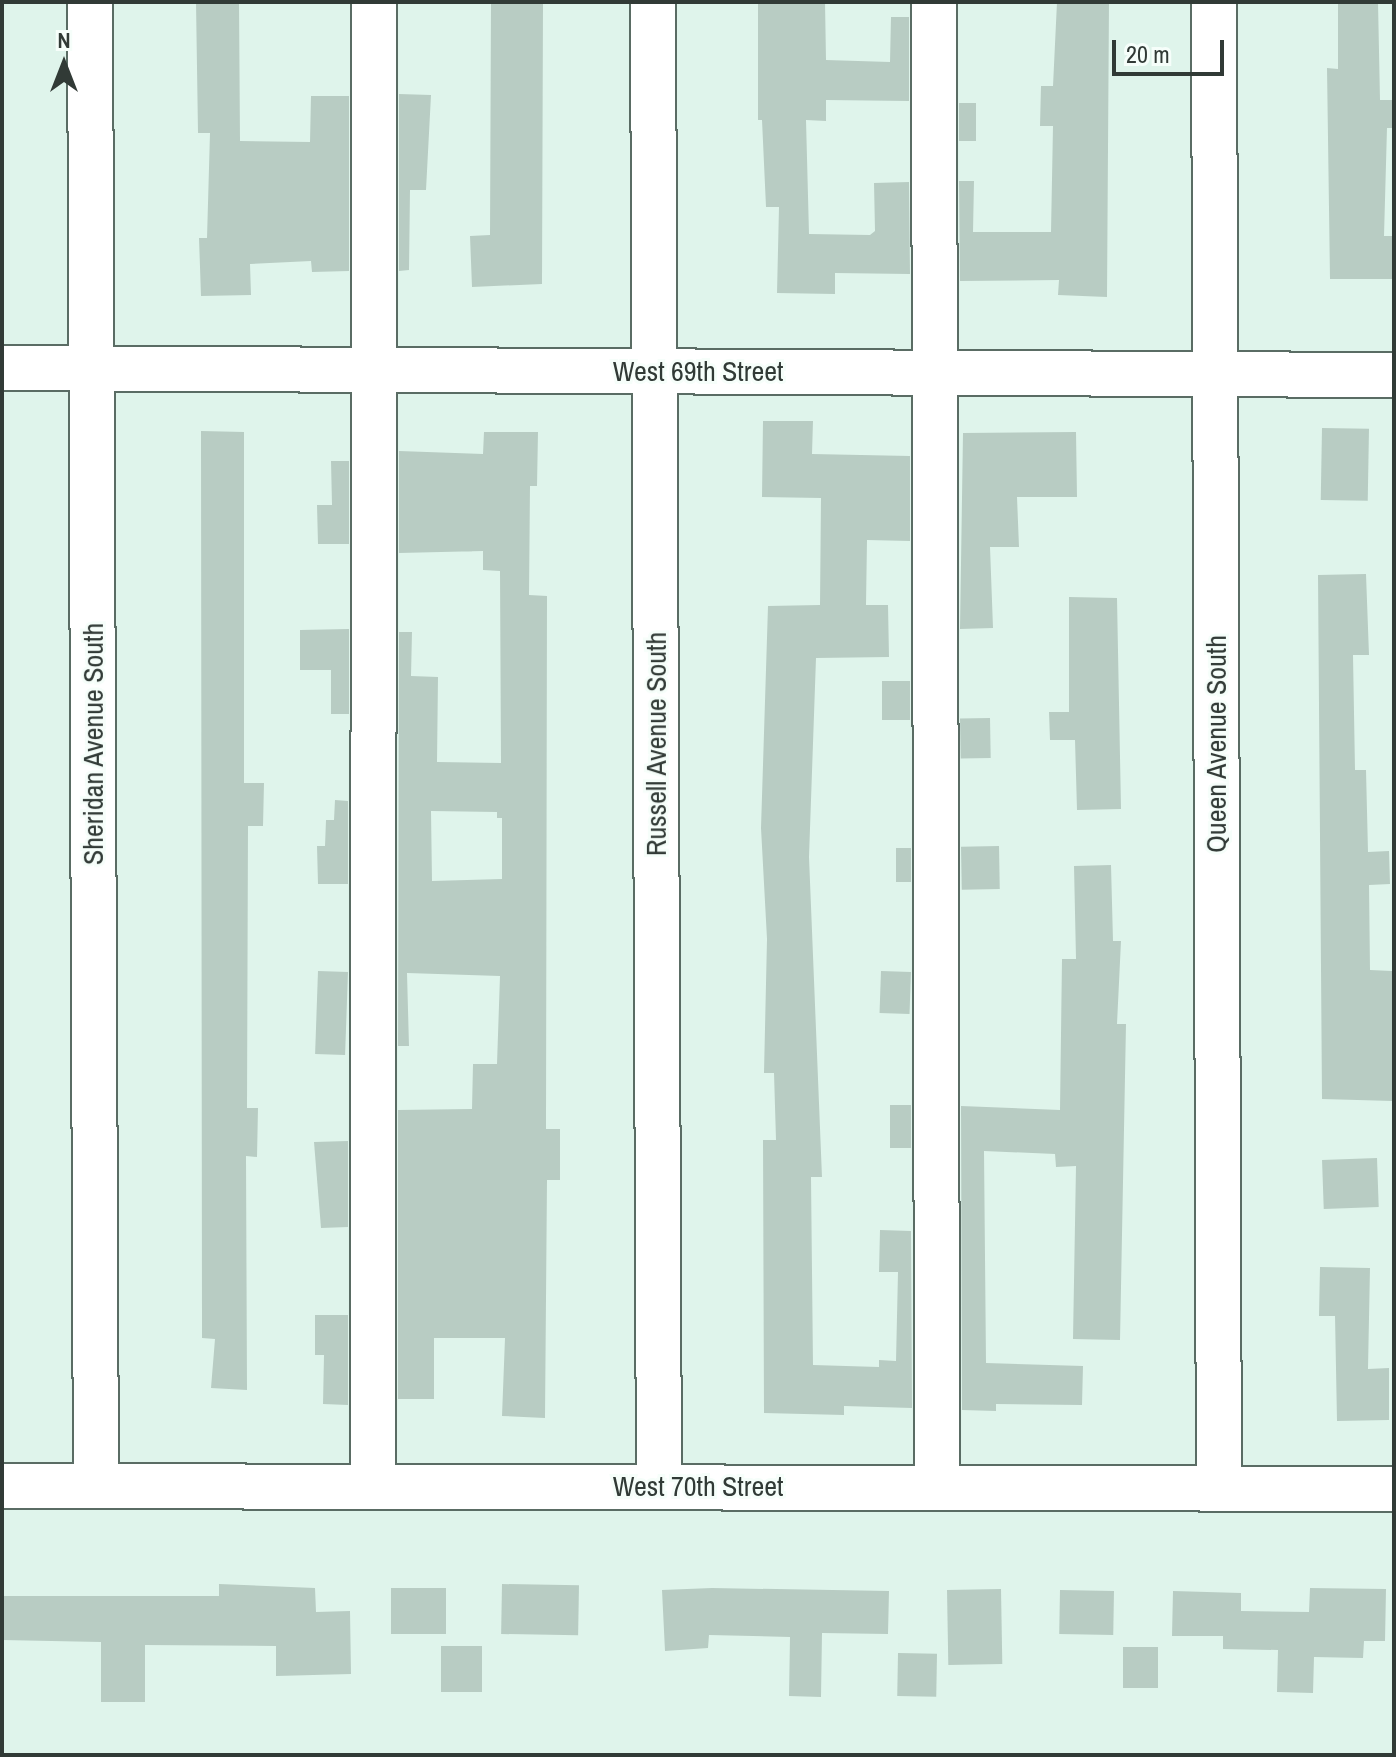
<!DOCTYPE html>
<style>
body{margin:0}
#map{position:relative;width:1396px;height:1757px;overflow:hidden;background:#dff4eb;font-family:"Archivo Narrow",sans-serif}
div>[style]{position:absolute}
.building>*{inset:0;background:#b8ccc3;transform-origin:0 0}
.roads{filter:drop-shadow(2px 0 #5a6c64) drop-shadow(-2px 0 #5a6c64) drop-shadow(0 2px #5a6c64) drop-shadow(0 -2px #5a6c64)}
.minor>*{height:44px;margin:-22px;padding:0 22px;transform-origin:22px;border-radius:22px;background:#fff}
span{translate:-50% -50%;white-space:nowrap;text-align:center;line-height:1.15;-webkit-text-stroke:6px #f6fefa;paint-order:stroke}
.street-label{font-size:28px;color:#313a36}
.frame{position:absolute;inset:0;border:4px solid #313a36;pointer-events:none}
.north{position:absolute;left:24px;top:24px;width:80px;height:80px;-webkit-text-stroke:6px #f6fefa;paint-order:stroke;rotate:0deg;font-size:22px;font-weight:700;line-height:32px;text-align:center;color:#313a36}
.north::after{content:'';display:block;margin:auto;width:28px;height:36px;background:#313a36;clip-path:polygon(50% 0,100% 100%,50% 72%,0 100%)}
.scale{position:absolute;left:1112px;top:40px;width:112px;height:36px;box-sizing:border-box;border:4px solid #313a36;border-top:0;padding-left:10px;font-size:24px;line-height:28px;white-space:nowrap;color:#313a36;-webkit-text-stroke:6px #f6fefa;paint-order:stroke}
</style>
<div id="map">
<div class="building">
<i style="clip-path:polygon(196px 2px,239px 2px,240px 141px,310px 142px,311px 96px,349px 96px,349px 271px,312px 272px,311px 261px,250px 264px,251px 295px,201px 296px,199px 238px,207px 238px,210px 133px,198px 133px)"></i>
<i style="clip-path:polygon(491px 2px,543px 4px,542px 284px,472px 287px,470px 236px,490px 235px)"></i>
<i style="clip-path:polygon(758px 2px,825px 2px,826px 60px,890px 62px,891px 17px,909px 17px,909px 101px,826px 100px,826px 121px,806px 120px,809px 234px,870px 235px,875px 231px,874px 183px,909px 182px,910px 274px,835px 273px,835px 294px,777px 293px,779px 207px,766px 207px,762px 120px,758px 120px)"></i>
<i style="clip-path:polygon(1057px 2px,1109px 2px,1107px 297px,1058px 295px,1059px 280px,960px 281px,959px 181px,974px 181px,973px 232px,1051px 232px,1053px 126px,1040px 126px,1041px 86px,1053px 86px)"></i>
<i style="clip-path:polygon(1338px 2px,1378px 2px,1380px 100px,1394px 100px,1394px 128px,1387px 128px,1384px 236px,1394px 236px,1394px 279px,1330px 279px,1327px 68px,1338px 69px)"></i>
<i style="clip-path:polygon(399px 94px,431px 95px,426px 190px,410px 190px,409px 270px,399px 271px)"></i>
<i style="left:959px;top:103px;width:17px;height:38px"></i>
<i style="clip-path:polygon(763px 421px,813px 421px,812px 454px,910px 456px,910px 541px,867px 540px,866px 605px,888px 605px,889px 657px,816px 658px,809px 857px,822px 1177px,811px 1177px,813px 1365px,879px 1367px,879px 1360px,896px 1361px,898px 1272px,879px 1272px,880px 1230px,911px 1231px,912px 1408px,844px 1406px,844px 1415px,764px 1413px,763px 1140px,776px 1140px,774px 1073px,764px 1073px,767px 939px,761px 828px,768px 606px,820px 605px,821px 498px,762px 497px)"></i>
<i style="left:1322px;top:428px;width:47px;height:72px;rotate:1deg"></i>
<i style="clip-path:polygon(201px 431px,244px 432px,244px 783px,264px 783px,263px 826px,248px 826px,247px 1108px,258px 1108px,257px 1157px,246px 1156px,247px 1390px,211px 1388px,215px 1339px,202px 1338px)"></i>
<i style="clip-path:polygon(evenodd,484px 432px,538px 432px,537px 486px,530px 486px,529px 595px,547px 596px,546px 1129px,560px 1129px,560px 1180px,547px 1180px,545px 1418px,502px 1416px,505px 1338px,434px 1338px,434px 1399px,398px 1399px,398px 1110px,472px 1109px,473px 1064px,497px 1064px,500px 976px,407px 973px,409px 1046px,398px 1046px,399px 632px,412px 632px,411px 676px,438px 677px,437px 762px,501px 763px,500px 571px,483px 570px,483px 551px,399px 553px,399px 451px,483px 454px,484px 432px,431px 811px,497px 812px,497px 818px,502px 818px,502px 879px,432px 881px,431px 811px)"></i>
<i style="clip-path:polygon(1076px 432px,1077px 497px,1017px 497px,1019px 547px,990px 547px,993px 628px,960px 629px,963px 433px)"></i>
<i style="clip-path:polygon(331px 461px,349px 461px,349px 544px,318px 544px,317px 505px,332px 505px)"></i>
<i style="clip-path:polygon(1366px 574px,1369px 655px,1353px 655px,1355px 770px,1366px 770px,1368px 852px,1389px 851px,1390px 884px,1369px 885px,1370px 970px,1392px 971px,1393px 1101px,1322px 1099px,1318px 575px)"></i>
<i style="clip-path:polygon(1069px 597px,1117px 598px,1121px 809px,1077px 810px,1075px 740px,1050px 740px,1049px 712px,1069px 712px)"></i>
<i style="clip-path:polygon(349px 629px,349px 714px,331px 714px,331px 670px,300px 670px,300px 630px)"></i>
<i style="left:910px;top:681px;width:39px;height:28px;rotate:90deg"></i>
<i style="left:990px;top:718px;width:40px;height:30px;rotate:89deg"></i>
<i style="clip-path:polygon(335px 800px,348px 801px,348px 884px,318px 884px,317px 846px,325px 846px,326px 820px,334px 820px)"></i>
<i style="left:999px;top:846px;width:43px;height:38px;rotate:89deg"></i>
<i style="left:911px;top:848px;width:34px;height:15px;rotate:90deg"></i>
<i style="clip-path:polygon(1111px 865px,1113px 941px,1121px 941px,1117px 1024px,1126px 1024px,1120px 1340px,1073px 1339px,1076px 1166px,1056px 1167px,1055px 1154px,984px 1151px,986px 1363px,1083px 1366px,1082px 1405px,996px 1404px,996px 1411px,962px 1410px,961px 1106px,1060px 1110px,1062px 959px,1076px 959px,1074px 866px)"></i>
<i style="left:318px;top:971px;width:30px;height:83px;rotate:2deg"></i>
<i style="left:881px;top:971px;width:30px;height:42px;rotate:2deg"></i>
<i style="left:911px;top:1105px;width:43px;height:21px;rotate:90deg"></i>
<i style="clip-path:polygon(348px 1141px,348px 1227px,321px 1228px,314px 1142px)"></i>
<i style="left:1377px;top:1158px;width:49px;height:55px;rotate:88deg"></i>
<i style="clip-path:polygon(1320px 1267px,1370px 1268px,1368px 1369px,1389px 1368px,1389px 1420px,1337px 1421px,1335px 1316px,1319px 1316px)"></i>
<i style="clip-path:polygon(315px 1315px,348px 1315px,348px 1405px,323px 1404px,324px 1355px,315px 1355px)"></i>
<i style="clip-path:polygon(219px 1584px,315px 1588px,316px 1612px,350px 1611px,351px 1674px,276px 1676px,276px 1646px,145px 1645px,145px 1702px,101px 1702px,101px 1642px,2px 1640px,2px 1596px,219px 1596px)"></i>
<i style="left:502px;top:1584px;width:77px;height:50px;rotate:1deg"></i>
<i style="left:391px;top:1588px;width:55px;height:46px"></i>
<i style="clip-path:polygon(712px 1588px,889px 1591px,888px 1634px,822px 1633px,821px 1697px,789px 1696px,790px 1637px,709px 1635px,708px 1648px,665px 1651px,662px 1590px)"></i>
<i style="clip-path:polygon(1310px 1588px,1386px 1589px,1385px 1641px,1364px 1641px,1363px 1658px,1314px 1657px,1313px 1693px,1277px 1692px,1278px 1650px,1223px 1649px,1223px 1636px,1172px 1636px,1173px 1591px,1241px 1593px,1241px 1611px,1309px 1612px)"></i>
<i style="left:1001px;top:1589px;width:75px;height:54px;rotate:89deg"></i>
<i style="left:1060px;top:1590px;width:54px;height:44px;rotate:1deg"></i>
<i style="left:441px;top:1646px;width:41px;height:46px"></i>
<i style="left:1123px;top:1647px;width:35px;height:41px"></i>
<i style="left:898px;top:1653px;width:39px;height:43px;rotate:1deg"></i>
</div>
<div class="roads">
<div class="minor">
<i style="left:90px;top:2px;width:1484px;rotate:89.77deg"></i>
<i style="left:653px;top:2px;width:1484px;rotate:89.77deg"></i>
<i style="left:934px;top:2px;width:1485px;rotate:89.88deg"></i>
<i style="left:1214px;top:2px;width:1484px;rotate:89.81deg"></i>
<i style="left:2px;top:368px;width:1392px;rotate:0.29deg"></i>
<i style="left:2px;top:1486px;width:1392px;rotate:0.12deg"></i>
<i style="left:373px;top:1486px;width:1484px;rotate:-89.96deg"></i>
</div>
</div>
<div class="street-label">
<span style="left:698px;top:371px">West 69th Street</span>
<span style="left:93px;top:744px;rotate:-90deg">Sheridan Avenue South</span>
<span style="left:656px;top:744px;rotate:-90deg">Russell Avenue South</span>
<span style="left:1216px;top:744px;rotate:-90deg">Queen Avenue South</span>
<span style="left:698px;top:1486px">West 70th Street</span>
</div>
<div class="frame"></div>
<div class="north">N</div>
<div class="scale">20 m</div>
</div>
